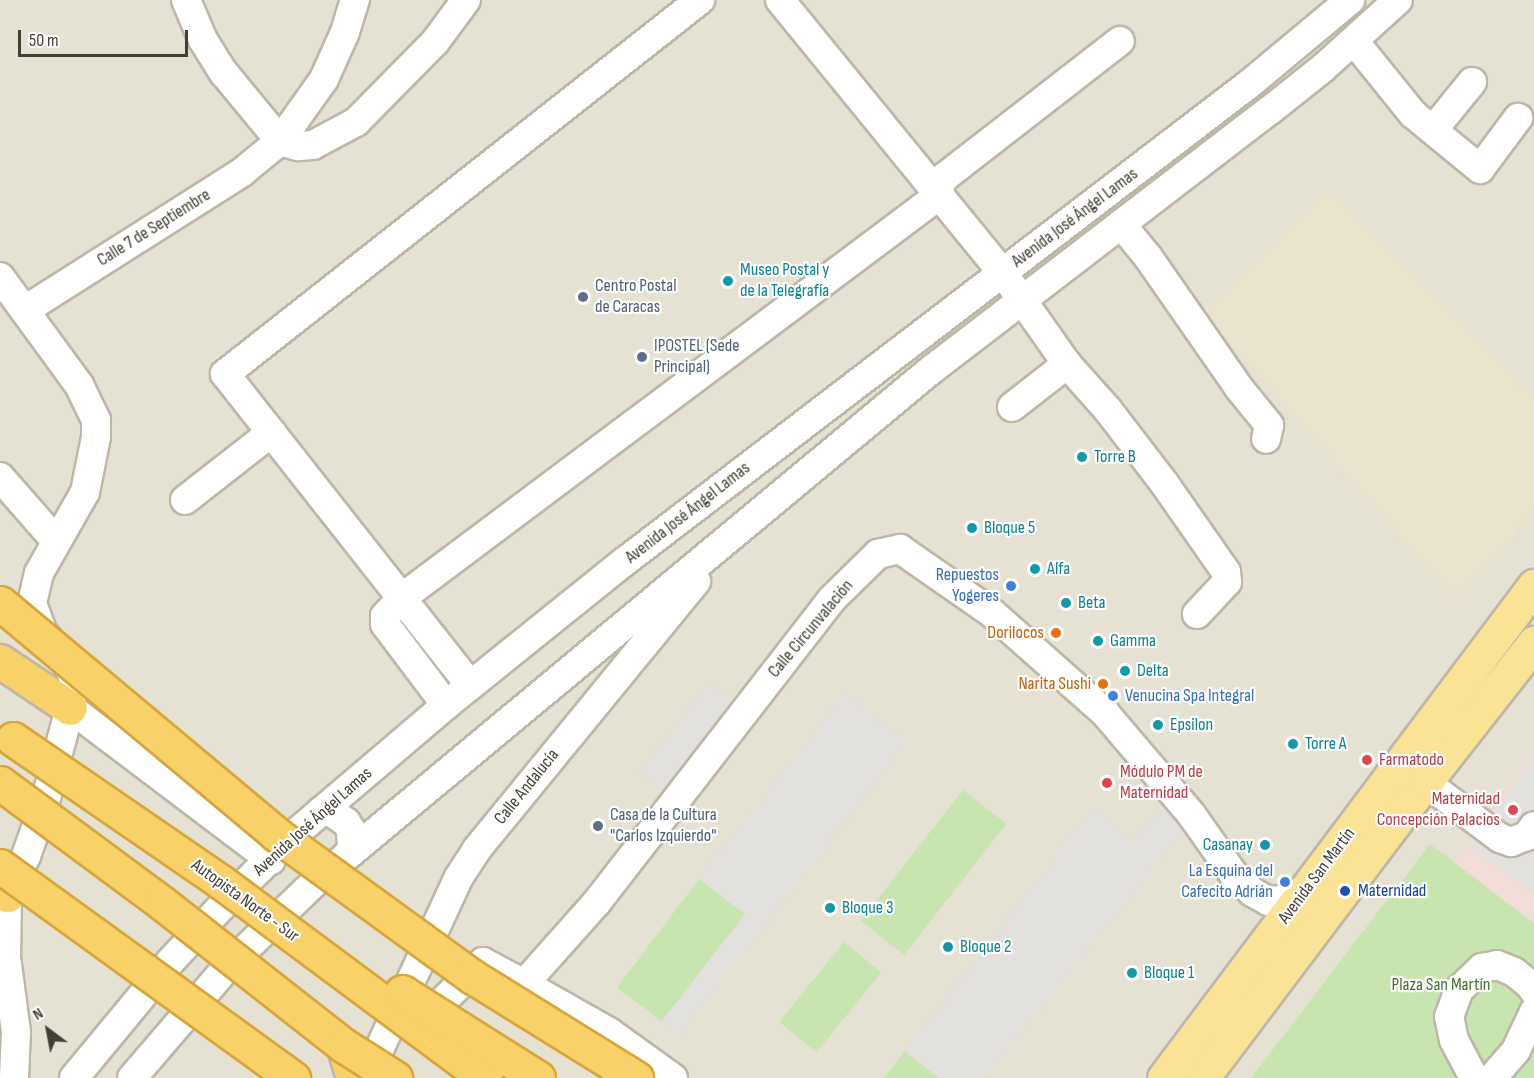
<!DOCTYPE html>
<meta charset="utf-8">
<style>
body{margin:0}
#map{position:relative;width:1534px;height:1078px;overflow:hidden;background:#f2efe5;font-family:"Sofia Sans Condensed",sans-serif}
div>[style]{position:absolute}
.residential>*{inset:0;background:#e5e1d3;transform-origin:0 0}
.education>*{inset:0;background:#eae4cf}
.medical>*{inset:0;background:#f2ddd8}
.green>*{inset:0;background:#c9e5af;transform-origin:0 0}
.parking>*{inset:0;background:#e3e1dd;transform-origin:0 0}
.roads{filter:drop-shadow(2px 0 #bdb7a8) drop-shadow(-2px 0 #bdb7a8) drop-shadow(0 2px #bdb7a8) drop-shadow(0 -2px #bdb7a8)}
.minor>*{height:28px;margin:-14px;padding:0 14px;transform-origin:14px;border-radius:14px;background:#fff}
.major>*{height:33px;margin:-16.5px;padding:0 16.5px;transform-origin:16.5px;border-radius:16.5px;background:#fae395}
.highway>*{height:33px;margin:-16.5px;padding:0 16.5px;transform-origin:16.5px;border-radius:16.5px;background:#f8d169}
.bridges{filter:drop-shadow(2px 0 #d7a639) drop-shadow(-2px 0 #d7a639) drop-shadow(0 2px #d7a639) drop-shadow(0 -2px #d7a639)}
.highway-bridge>*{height:33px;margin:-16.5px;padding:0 16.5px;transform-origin:16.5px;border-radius:16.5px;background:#f8d169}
.dots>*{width:16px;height:16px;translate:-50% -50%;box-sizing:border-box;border:3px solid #fff;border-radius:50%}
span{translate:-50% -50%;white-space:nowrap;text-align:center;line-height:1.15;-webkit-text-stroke:4.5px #fff;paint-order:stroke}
.street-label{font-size:18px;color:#443f35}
.culture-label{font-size:18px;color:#0d838f}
.left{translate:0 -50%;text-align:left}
.right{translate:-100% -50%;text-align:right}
.service-label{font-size:18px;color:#4e5e75}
.shop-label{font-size:18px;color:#366cbe}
.food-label{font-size:18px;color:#c56008}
.health-label{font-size:18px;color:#be3a42}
.transit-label{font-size:18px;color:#164399}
.park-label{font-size:18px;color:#42732b}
.north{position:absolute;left:18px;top:1000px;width:60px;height:60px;-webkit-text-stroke:4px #fff;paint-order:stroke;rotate:328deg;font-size:16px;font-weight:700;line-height:24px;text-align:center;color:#443f35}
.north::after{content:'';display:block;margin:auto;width:21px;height:27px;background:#443f35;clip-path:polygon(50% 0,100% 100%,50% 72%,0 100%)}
.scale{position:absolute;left:18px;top:30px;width:170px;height:27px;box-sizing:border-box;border:3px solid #443f35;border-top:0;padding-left:8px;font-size:18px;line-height:21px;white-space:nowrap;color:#443f35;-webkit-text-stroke:4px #fff;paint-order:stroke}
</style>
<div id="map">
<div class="residential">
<i style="left:0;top:0;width:1534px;height:1078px"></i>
</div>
<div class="education">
<i style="clip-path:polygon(1329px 191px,1534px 399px,1534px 511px,1456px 600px,1204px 313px)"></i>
</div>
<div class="medical">
<i style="clip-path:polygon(1534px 755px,1534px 923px,1451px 866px)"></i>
</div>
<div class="green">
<i style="left:963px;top:790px;width:55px;height:166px;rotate:38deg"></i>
<i style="clip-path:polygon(1430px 844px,1534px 923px,1534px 1078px,1251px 1078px)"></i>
<i style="left:699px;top:879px;width:58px;height:136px;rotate:37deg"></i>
<i style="left:844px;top:942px;width:48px;height:103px;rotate:39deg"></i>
<i style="clip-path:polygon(905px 1051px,939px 1078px,884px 1078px)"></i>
</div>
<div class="parking">
<i style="left:709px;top:683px;width:39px;height:113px;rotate:38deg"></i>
<i style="clip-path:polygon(845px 693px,907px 742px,679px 1035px,661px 1022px,745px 914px,699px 879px)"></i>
<i style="clip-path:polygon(1534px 760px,1534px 894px,1469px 846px)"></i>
<i style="clip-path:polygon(1160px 808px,1186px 828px,984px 1078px,939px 1078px,905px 1051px,1093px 809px,1134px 841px)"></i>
</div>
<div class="roads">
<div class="minor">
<i style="left:186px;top:0;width:43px;rotate:67deg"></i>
<i style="left:203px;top:40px;width:39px;rotate:58deg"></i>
<i style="left:224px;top:73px;width:88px;rotate:50.5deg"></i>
<i style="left:780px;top:0;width:353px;rotate:50.8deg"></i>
<i style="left:1003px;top:273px;width:111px;rotate:54.9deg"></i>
<i style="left:1067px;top:364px;width:62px;rotate:48.3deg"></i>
<i style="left:1108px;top:410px;width:92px;rotate:52.5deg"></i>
<i style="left:1164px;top:483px;width:108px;rotate:55.1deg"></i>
<i style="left:1226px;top:572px;width:10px;rotate:84deg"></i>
<i style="left:1227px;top:582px;width:44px;rotate:133.2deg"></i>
<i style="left:1354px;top:41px;width:94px;rotate:51.1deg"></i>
<i style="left:1413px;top:114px;width:87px;rotate:39.4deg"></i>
<i style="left:1480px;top:169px;width:64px;rotate:-53.3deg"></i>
<i style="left:1433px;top:130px;width:62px;rotate:-50.9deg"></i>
<i style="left:280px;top:141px;width:19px;rotate:16deg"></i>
<i style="left:298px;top:146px;width:15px;rotate:-4deg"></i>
<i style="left:313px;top:145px;width:49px;rotate:-28.1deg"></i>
<i style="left:356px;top:122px;width:112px;rotate:-45.4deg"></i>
<i style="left:435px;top:42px;width:52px;rotate:-53.6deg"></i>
<i style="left:1121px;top:224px;width:43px;rotate:50.7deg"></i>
<i style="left:1148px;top:257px;width:160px;rotate:55.2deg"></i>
<i style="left:1239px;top:388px;width:48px;rotate:51deg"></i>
<i style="left:1269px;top:425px;width:14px;rotate:102deg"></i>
<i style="left:0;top:277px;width:134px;rotate:53.8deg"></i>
<i style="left:79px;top:385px;width:39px;rotate:64deg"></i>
<i style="left:96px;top:420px;width:17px;rotate:90deg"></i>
<i style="left:96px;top:437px;width:56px;rotate:101.3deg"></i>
<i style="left:85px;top:492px;width:93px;rotate:119.6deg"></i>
<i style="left:39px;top:573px;width:31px;rotate:103deg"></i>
<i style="left:32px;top:603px;width:30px;rotate:70deg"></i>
<i style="left:42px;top:631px;width:41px;rotate:52deg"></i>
<i style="left:67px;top:663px;width:17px;rotate:66deg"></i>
<i style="left:74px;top:679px;width:29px;rotate:98deg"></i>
<i style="left:70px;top:708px;width:101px;rotate:104.9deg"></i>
<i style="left:44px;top:806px;width:53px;rotate:109.8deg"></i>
<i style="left:26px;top:856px;width:43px;rotate:116deg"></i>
<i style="left:7px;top:895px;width:62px;rotate:90.9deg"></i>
<i style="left:6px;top:957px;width:76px;rotate:82.4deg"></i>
<i style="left:16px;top:1032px;width:46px;rotate:92.5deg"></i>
<i style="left:25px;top:310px;width:256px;rotate:-32.4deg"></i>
<i style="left:241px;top:173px;width:50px;rotate:-39.4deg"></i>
<i style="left:280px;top:141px;width:76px;rotate:-54.6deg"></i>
<i style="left:324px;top:79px;width:51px;rotate:-65.9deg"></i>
<i style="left:345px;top:32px;width:34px;rotate:-73deg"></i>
<i style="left:1012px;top:407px;width:70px;rotate:-38deg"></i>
<i style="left:0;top:477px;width:85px;rotate:48.8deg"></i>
<i style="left:185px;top:500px;width:110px;rotate:-38deg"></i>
<i style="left:470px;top:685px;width:396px;rotate:-128.2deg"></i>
<i style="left:225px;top:374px;width:605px;rotate:-38.22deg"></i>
<i style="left:446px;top:705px;width:101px;rotate:-127deg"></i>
<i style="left:385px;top:624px;width:8px;rotate:-90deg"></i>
<i style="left:385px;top:616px;width:26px;rotate:-47deg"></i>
<i style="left:403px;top:597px;width:669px;rotate:-36.85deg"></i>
<i style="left:938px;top:196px;width:17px;rotate:-77deg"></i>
<i style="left:942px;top:179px;width:225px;rotate:-37.8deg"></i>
<i style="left:70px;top:708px;width:252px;rotate:37.1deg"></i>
<i style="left:1425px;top:782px;width:94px;rotate:36.7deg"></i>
<i style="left:1500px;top:838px;width:12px;rotate:20deg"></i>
<i style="left:1511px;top:842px;width:17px;rotate:-21deg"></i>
<i style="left:1527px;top:836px;width:12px;rotate:-55deg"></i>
<i style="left:321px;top:811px;width:12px;rotate:9deg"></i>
<i style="left:333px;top:813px;width:16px;rotate:35deg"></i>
<i style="left:346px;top:822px;width:9px;rotate:58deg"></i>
<i style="left:351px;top:830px;width:21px;rotate:87deg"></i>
<i style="left:417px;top:1026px;width:92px;rotate:-44.1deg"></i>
<i style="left:483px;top:962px;width:47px;rotate:28.2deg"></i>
<i style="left:74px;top:1078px;width:149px;rotate:-50.4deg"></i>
<i style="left:169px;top:963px;width:76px;rotate:-47.1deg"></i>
<i style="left:221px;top:907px;width:107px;rotate:-44.6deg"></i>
<i style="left:297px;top:832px;width:196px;rotate:-40.4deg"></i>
<i style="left:446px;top:705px;width:228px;rotate:-38.8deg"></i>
<i style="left:624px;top:562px;width:785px;rotate:-37.4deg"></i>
<i style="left:1248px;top:85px;width:133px;rotate:-39.8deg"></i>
<i style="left:132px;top:1078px;width:149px;rotate:-49.4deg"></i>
<i style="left:229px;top:965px;width:117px;rotate:-44deg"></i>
<i style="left:313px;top:884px;width:804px;rotate:-39.75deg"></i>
<i style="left:931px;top:370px;width:426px;rotate:-37.5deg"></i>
<i style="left:1269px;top:111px;width:69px;rotate:-38.5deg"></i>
<i style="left:1323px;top:68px;width:101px;rotate:-42.2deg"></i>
<i style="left:366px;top:1078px;width:221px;rotate:-65.2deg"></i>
<i style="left:459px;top:877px;width:33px;rotate:-57deg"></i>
<i style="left:477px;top:849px;width:346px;rotate:-50.7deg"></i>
<i style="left:673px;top:1078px;width:79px;rotate:-144.3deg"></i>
<i style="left:609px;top:1032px;width:98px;rotate:-150.5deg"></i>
<i style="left:524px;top:984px;width:110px;rotate:-48.3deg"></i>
<i style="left:597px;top:902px;width:382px;rotate:-52.2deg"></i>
<i style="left:831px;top:600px;width:66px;rotate:-44.4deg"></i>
<i style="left:878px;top:554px;width:23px;rotate:-13deg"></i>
<i style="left:900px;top:549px;width:112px;rotate:34.8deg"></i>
<i style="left:992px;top:613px;width:151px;rotate:41.5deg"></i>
<i style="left:1105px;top:713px;width:133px;rotate:49.6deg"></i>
<i style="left:1191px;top:814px;width:75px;rotate:54.8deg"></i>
<i style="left:1234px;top:875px;width:25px;rotate:43deg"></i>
<i style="left:1252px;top:892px;width:18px;rotate:29deg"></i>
<i style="left:1268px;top:901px;width:32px;rotate:-4deg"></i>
<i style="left:1474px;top:1078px;width:43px;rotate:-117.8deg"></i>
<i style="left:1454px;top:1040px;width:24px;rotate:-102deg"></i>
<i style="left:1449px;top:1017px;width:29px;rotate:-70deg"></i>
<i style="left:1459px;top:990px;width:32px;rotate:-44deg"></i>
<i style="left:1482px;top:968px;width:15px;rotate:-11deg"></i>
<i style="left:1497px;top:965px;width:18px;rotate:22deg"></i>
<i style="left:1514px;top:972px;width:21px;rotate:39deg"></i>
<i style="left:1530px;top:985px;width:7px;rotate:56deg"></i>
<i style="left:1492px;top:1078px;width:37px;rotate:-49deg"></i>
<i style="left:1516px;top:1050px;width:42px;rotate:-64.7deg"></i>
</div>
<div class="major">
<i style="left:1164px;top:1078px;width:616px;rotate:-53.06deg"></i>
<i style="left:1202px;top:1078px;width:371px;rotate:-53deg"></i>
<i style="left:1425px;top:782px;width:177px;rotate:-51.9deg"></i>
</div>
<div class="highway">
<i style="left:0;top:661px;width:84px;rotate:33.9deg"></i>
<i style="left:0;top:868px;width:28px;rotate:75deg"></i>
<i style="left:343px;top:1045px;width:34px;rotate:73deg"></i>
</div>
</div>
<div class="bridges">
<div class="highway-bridge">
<i style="left:0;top:603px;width:360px;rotate:39.9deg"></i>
<i style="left:276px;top:834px;width:243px;rotate:36deg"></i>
<i style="left:473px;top:977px;width:192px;rotate:31.8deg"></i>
<i style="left:13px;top:739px;width:252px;rotate:34.5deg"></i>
<i style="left:221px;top:882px;width:329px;rotate:36.6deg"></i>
<i style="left:0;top:783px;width:202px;rotate:36.5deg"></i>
<i style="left:162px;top:903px;width:230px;rotate:38.1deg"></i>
<i style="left:343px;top:1045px;width:62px;rotate:32.4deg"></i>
<i style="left:0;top:866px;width:362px;rotate:35.9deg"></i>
<i style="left:402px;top:992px;width:161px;rotate:32.3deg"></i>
</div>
</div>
<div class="dots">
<i style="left:728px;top:281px;background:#0f9aa8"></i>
<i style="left:583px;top:297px;background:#5c6f8a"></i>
<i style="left:642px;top:357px;background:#5c6f8a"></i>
<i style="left:1082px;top:457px;background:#0f9aa8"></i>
<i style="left:972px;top:528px;background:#0f9aa8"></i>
<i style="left:1035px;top:569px;background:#0f9aa8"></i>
<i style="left:1011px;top:586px;background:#3f7fe0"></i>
<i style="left:1066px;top:603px;background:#0f9aa8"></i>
<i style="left:1056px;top:633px;background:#e8710a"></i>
<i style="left:1098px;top:641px;background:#0f9aa8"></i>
<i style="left:1125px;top:671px;background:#0f9aa8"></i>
<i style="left:1103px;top:684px;background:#e8710a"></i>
<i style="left:1113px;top:696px;background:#3f7fe0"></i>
<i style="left:1158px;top:725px;background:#0f9aa8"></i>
<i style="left:1293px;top:744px;background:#0f9aa8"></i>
<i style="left:1367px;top:760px;background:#e0444e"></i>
<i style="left:1107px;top:783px;background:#e0444e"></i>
<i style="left:1513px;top:810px;background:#e0444e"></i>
<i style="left:598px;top:826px;background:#5c6f8a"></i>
<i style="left:1265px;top:845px;background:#0f9aa8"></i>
<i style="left:1285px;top:882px;background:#3f7fe0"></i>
<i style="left:1345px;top:891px;background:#1a4fb4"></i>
<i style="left:830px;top:908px;background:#0f9aa8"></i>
<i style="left:948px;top:947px;background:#0f9aa8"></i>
<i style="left:1132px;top:973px;background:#0f9aa8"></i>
</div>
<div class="street-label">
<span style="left:1075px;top:218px;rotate:-37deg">Avenida José Ángel Lamas</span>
<span style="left:154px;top:228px;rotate:-32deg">Calle 7 de Septiembre</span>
<span style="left:688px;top:513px;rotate:-38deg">Avenida José Ángel Lamas</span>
<span style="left:811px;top:629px;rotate:-50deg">Calle Circunvalación</span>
<span style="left:527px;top:787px;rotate:-51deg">Calle Andalucía</span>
<span style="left:313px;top:822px;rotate:-42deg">Avenida José Ángel Lamas</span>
<span style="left:1317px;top:876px;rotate:-53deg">Avenida San Martín</span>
<span style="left:245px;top:901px;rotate:36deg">Autopista Norte - Sur</span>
</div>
<div class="culture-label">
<span class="left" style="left:740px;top:281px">Museo Postal y<br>de la Telegrafía</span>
<span class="left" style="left:1094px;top:457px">Torre B</span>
<span class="left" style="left:984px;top:528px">Bloque 5</span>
<span class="left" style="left:1047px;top:569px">Alfa</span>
<span class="left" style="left:1078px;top:603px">Beta</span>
<span class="left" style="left:1110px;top:641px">Gamma</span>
<span class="left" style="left:1137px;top:671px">Delta</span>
<span class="left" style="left:1170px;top:725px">Epsilon</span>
<span class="left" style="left:1305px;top:744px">Torre A</span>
<span class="right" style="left:1253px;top:845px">Casanay</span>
<span class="left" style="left:842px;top:908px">Bloque 3</span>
<span class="left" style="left:960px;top:947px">Bloque 2</span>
<span class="left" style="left:1144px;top:973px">Bloque 1</span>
</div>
<div class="service-label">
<span class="left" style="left:595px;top:297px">Centro Postal<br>de Caracas</span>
<span class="left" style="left:654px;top:357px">IPOSTEL (Sede<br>Principal)</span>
<span class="left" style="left:610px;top:826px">Casa de la Cultura<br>"Carlos Izquierdo"</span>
</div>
<div class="shop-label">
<span class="right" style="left:999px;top:586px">Repuestos<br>Yogeres</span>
<span class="left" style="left:1125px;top:696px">Venucina Spa Integral</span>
<span class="right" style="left:1273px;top:882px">La Esquina del<br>Cafecito Adrián</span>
</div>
<div class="food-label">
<span class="right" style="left:1044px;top:633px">Dorilocos</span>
<span class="right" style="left:1091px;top:684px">Narita Sushi</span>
</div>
<div class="health-label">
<span class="left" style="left:1379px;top:760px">Farmatodo</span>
<span class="left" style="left:1120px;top:783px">Módulo PM de<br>Maternidad</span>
<span class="right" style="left:1500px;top:810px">Maternidad<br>Concepción Palacios</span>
</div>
<div class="transit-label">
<span class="left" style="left:1358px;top:891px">Maternidad</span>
</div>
<div class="park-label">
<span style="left:1441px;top:985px">Plaza San Martín</span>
</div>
<div class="north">N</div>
<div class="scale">50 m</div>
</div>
